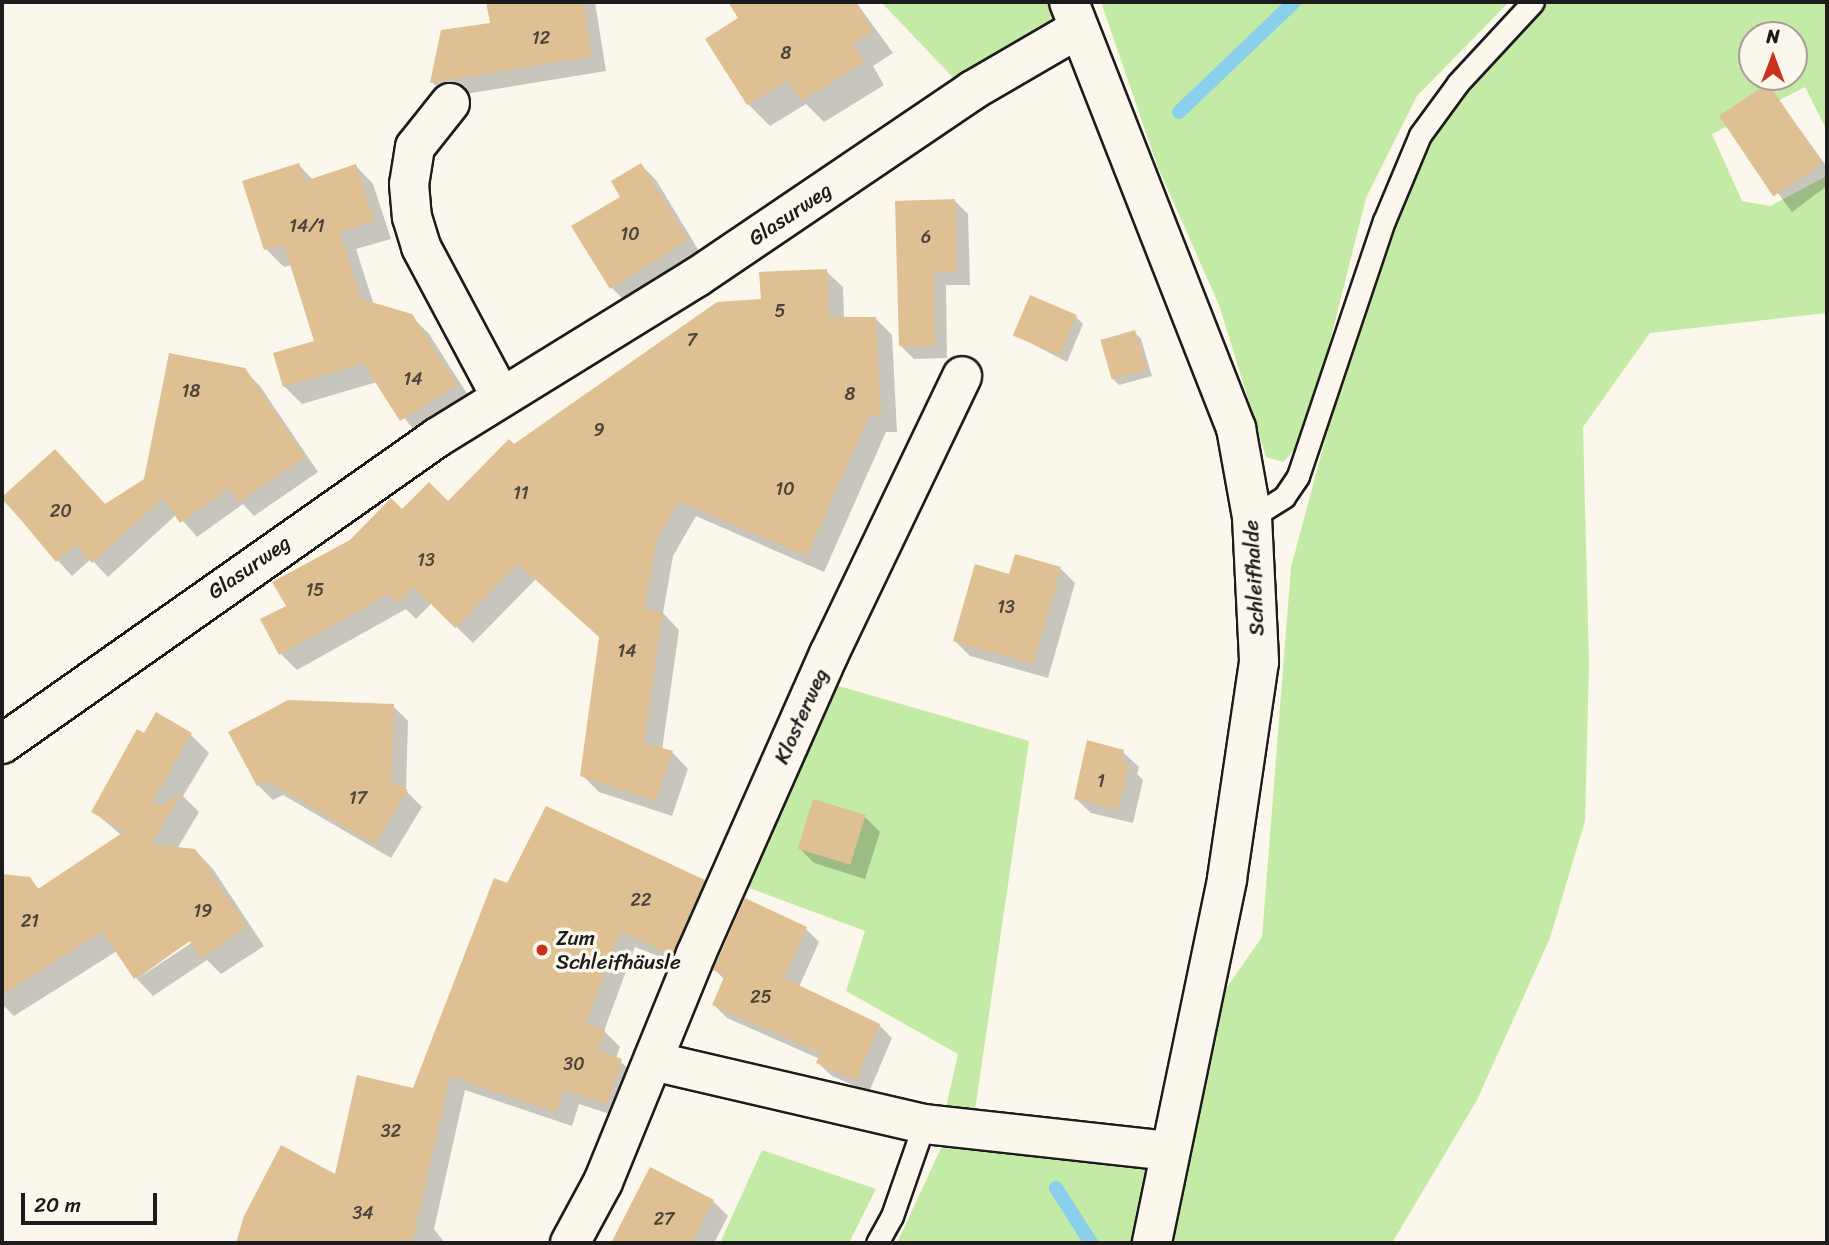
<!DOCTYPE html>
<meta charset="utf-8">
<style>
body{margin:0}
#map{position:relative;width:1829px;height:1245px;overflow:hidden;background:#fbf7ec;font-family:Sriracha,sans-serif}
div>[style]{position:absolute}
.green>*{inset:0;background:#c3eba6}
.shadow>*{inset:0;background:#0003}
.stream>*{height:14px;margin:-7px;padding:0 7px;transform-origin:7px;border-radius:7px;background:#8acfeb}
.building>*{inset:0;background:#dec092;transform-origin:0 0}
.roads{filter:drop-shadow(2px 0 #1c1c1c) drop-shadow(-2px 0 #1c1c1c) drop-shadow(0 2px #1c1c1c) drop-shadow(0 -2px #1c1c1c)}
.service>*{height:21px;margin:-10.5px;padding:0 10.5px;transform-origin:10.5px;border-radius:10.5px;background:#fbf7ec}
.minor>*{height:38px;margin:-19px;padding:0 19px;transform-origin:19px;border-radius:19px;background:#fbf7ec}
.secondary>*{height:38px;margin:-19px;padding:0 19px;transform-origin:19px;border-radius:19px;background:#fbf7ec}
.dots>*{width:19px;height:19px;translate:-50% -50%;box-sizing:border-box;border:4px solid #fbf7ec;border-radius:50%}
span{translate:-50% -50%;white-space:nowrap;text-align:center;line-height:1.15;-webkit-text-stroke:7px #fbf7ec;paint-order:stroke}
.number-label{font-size:18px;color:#4c453a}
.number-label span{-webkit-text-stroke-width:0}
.street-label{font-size:21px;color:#1c1c1c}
.poi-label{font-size:21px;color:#1c1c1c}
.left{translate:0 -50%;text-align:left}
.frame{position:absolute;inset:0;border:4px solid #1c1c1c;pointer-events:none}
.north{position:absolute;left:1738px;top:21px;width:70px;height:70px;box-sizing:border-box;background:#fbf7ec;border:2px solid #a29f99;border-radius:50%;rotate:0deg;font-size:19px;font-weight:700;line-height:28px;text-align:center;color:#1c1c1c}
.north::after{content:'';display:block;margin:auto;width:24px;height:32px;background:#c8321e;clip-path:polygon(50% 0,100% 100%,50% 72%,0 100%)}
.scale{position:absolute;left:21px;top:1193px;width:136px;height:32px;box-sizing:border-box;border:4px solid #1c1c1c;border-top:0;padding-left:9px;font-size:21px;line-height:24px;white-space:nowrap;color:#1c1c1c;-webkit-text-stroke:5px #fbf7ec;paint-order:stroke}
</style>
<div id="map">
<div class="green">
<i style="clip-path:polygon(881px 2px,1053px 2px,1061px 23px,961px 86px)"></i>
<i style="clip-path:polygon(1101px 2px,1509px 2px,1417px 96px,1366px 198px,1306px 437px,1283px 462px,1266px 457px,1219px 305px,1157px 165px)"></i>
<i style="clip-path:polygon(evenodd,1533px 2px,1827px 2px,1827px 131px,1805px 87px,1712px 134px,1742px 201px,1770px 206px,1825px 177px,1827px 313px,1650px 333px,1583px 427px,1589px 664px,1585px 821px,1550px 938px,1477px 1100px,1392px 1243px,1166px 1243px,1218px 1000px,1262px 937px,1291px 567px,1384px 221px,1420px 135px,1533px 2px,1752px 35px,1794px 35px,1794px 77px,1752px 77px,1752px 35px)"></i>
<i style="clip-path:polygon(825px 682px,1029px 741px,975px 1110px,946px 1107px,958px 1054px,846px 991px,865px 931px,736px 883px)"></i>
<i style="clip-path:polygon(1096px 1143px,1170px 1151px,1152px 1243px,897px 1243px,941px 1148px)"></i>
<i style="clip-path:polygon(762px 1150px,876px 1189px,849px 1243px,720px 1243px)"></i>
</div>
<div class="shadow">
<i style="clip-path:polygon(512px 2px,595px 2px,606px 71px,447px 97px,432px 82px,492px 25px,488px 6px)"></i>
<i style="clip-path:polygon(730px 2px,856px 2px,893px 53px,873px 66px,884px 85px,824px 122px,806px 104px,770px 126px,748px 104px,740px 19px)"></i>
<i style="clip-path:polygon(1768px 85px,1827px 167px,1827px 186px,1792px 212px,1723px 119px)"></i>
<i style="clip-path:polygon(299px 165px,313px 180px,356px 166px,373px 184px,391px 239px,356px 249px,374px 305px,411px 316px,429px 334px,473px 403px,419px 437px,377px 382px,302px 404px,284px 386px,317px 342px,292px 265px,284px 267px,266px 249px)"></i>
<i style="clip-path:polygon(641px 165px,656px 180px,702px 256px,627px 303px,612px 288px,574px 226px,622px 197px)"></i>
<i style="clip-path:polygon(955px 201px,968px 214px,970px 285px,946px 285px,947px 358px,914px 359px,901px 346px)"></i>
<i style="clip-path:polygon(826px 271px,843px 287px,844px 319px,876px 319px,892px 335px,897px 432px,886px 432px,824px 572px,696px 516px,673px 556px,663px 613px,679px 630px,662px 750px,672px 752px,688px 769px,672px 816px,599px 792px,582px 775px,601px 638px,536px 579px,473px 643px,432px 603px,416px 619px,406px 609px,297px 670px,281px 654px,288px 607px,402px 512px,448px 503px,514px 447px,762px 301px)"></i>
<i style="clip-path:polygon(1076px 317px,1083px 324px,1067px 362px,1015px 335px)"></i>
<i style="clip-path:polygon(1134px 332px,1141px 339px,1152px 376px,1119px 385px,1112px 378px)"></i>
<i style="clip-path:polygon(244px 370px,260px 386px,318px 472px,254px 516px,243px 504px,197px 537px,177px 514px,108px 577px,91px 559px,72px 576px,2px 499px,55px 451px,106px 505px,146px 480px)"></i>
<i style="clip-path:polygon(1060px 568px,1075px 583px,1048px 678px,970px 656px,955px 641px,1011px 576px)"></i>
<i style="clip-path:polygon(393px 706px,408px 721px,406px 791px,422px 807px,391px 858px,283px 795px,273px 800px,258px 785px,231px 732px)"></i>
<i style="clip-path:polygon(144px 735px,191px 735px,209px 753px,183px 796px,199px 812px,177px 849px,195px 850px,213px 869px,264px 946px,221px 974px,207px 960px,153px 996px,137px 979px,199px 938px,197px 935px,137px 979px,117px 951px,14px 1016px,2px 1004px,2px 876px,29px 879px,40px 890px,121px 835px,93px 811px)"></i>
<i style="clip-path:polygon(1123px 752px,1139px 767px,1137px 774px,1143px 780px,1133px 823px,1091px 813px,1075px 798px)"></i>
<i style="clip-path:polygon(865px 817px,880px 832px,865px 879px,814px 863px,799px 848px)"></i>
<i style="clip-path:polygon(704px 881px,719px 897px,688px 968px,635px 947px,604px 1031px,620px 1047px,616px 1058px,637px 1076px,622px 1118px,579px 1104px,572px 1126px,465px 1090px,434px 1229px,445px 1243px,237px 1243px,246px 1216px,337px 1177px,414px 1090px,508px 885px)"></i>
<i style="clip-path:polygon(806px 929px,819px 942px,799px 987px,879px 1025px,892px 1038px,869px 1092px,832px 1076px,818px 1063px,820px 1059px,727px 1018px,714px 1005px,725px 980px,715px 970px)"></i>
<i style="clip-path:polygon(713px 1201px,728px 1216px,714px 1243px,623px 1243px,617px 1237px)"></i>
</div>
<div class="stream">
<i style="left:1179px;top:112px;width:159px;rotate:-43.7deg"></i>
<i style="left:1056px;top:1188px;width:65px;rotate:57.5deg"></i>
</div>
<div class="building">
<i style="clip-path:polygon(486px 2px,583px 2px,592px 56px,430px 83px,441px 30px,490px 23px)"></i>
<i style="clip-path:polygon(728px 2px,855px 2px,873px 31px,852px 43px,864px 62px,801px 101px,788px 80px,747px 105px,705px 39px,738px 18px)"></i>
<i style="left:1768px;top:83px;width:97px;height:59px;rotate:56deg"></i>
<i style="clip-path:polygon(299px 163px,305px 181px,356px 164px,374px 221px,340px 232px,361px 299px,412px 314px,457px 385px,400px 421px,363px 363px,283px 387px,273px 353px,314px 341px,284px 245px,264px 250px,242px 181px)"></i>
<i style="clip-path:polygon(641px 163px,688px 240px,610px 289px,571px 226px,620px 197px,611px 181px)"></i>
<i style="clip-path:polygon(955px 199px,957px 272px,934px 273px,935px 346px,899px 346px,895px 201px)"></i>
<i style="clip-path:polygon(827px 269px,829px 317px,876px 317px,881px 416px,869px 416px,807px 556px,679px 501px,657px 539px,644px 609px,663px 612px,644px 743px,673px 751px,655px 801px,580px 776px,599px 637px,518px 564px,455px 628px,414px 587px,398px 603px,388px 594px,279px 655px,260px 619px,286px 606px,272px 582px,350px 540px,391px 498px,402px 509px,429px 482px,448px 501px,509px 439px,514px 444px,717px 302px,761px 299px,759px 272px)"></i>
<i style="left:1030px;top:295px;width:51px;height:44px;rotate:23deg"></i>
<i style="left:1135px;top:330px;width:41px;height:36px;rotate:74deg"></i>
<i style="clip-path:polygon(169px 353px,245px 368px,305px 457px,238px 502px,229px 488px,180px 523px,163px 498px,92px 563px,76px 545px,56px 562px,2px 497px,55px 449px,105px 504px,144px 479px)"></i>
<i style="clip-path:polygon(1015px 554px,1061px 567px,1033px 664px,953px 641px,975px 564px,1009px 574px)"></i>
<i style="clip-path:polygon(288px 700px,394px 704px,391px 782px,408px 790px,375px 844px,267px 781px,257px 786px,228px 732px)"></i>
<i style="clip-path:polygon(156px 712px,192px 733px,152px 801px,161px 806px,182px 792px,151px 844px,195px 849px,247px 927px,201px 958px,190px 941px,134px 979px,102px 931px,2px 995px,2px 874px,30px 877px,38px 889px,125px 831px,91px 812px,137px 729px,144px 733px)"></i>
<i style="clip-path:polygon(1087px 740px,1124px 750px,1122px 762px,1129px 764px,1118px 809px,1074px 799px)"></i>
<i style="left:813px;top:799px;width:55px;height:52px;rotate:17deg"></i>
<i style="clip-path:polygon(546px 806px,705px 880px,672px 954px,620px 932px,586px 1023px,605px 1030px,598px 1050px,622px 1059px,607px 1104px,564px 1090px,556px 1112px,450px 1076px,412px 1243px,236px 1243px,244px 1216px,281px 1145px,335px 1174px,357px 1075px,413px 1088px,494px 878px,507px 883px)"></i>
<i style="clip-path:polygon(745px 898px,807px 927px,784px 978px,880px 1024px,856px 1080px,816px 1063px,821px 1053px,712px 1005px,725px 975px,713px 970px)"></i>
<i style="clip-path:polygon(650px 1167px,714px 1200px,691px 1243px,611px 1243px)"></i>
</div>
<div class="roads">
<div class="service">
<i style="left:1252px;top:517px;width:38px;rotate:-32deg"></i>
<i style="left:1284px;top:497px;width:25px;rotate:-56deg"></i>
<i style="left:1298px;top:476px;width:269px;rotate:-71.4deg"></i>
<i style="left:1384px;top:221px;width:93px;rotate:-67.3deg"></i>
<i style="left:1420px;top:135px;width:64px;rotate:-53.8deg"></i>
<i style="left:1458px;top:83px;width:110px;rotate:-47.2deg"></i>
<i style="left:877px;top:1243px;width:31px;rotate:-61deg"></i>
<i style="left:892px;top:1216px;width:97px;rotate:-70.8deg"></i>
</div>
<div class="minor">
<i style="left:450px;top:103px;width:56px;rotate:128.5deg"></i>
<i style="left:415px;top:147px;width:37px;rotate:99deg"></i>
<i style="left:409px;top:184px;width:33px;rotate:85deg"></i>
<i style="left:412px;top:217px;width:31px;rotate:73deg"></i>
<i style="left:421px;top:247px;width:170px;rotate:61.9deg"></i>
<i style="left:2px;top:744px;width:533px;rotate:-35.15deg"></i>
<i style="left:438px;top:437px;width:304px;rotate:-31.7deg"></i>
<i style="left:697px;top:277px;width:333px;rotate:-34.1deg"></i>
<i style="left:973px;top:90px;width:121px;rotate:-30.2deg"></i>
<i style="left:653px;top:1061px;width:278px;rotate:13.1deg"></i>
<i style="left:924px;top:1124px;width:247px;rotate:6.3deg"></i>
<i style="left:570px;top:1243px;width:69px;rotate:-61.6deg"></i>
<i style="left:603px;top:1182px;width:246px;rotate:-67.8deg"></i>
<i style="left:696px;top:954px;width:328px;rotate:-66.1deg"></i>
<i style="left:829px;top:654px;width:308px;rotate:-64.4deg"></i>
</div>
<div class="secondary">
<i style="left:1069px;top:2px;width:458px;rotate:68.6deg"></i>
<i style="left:1236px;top:428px;width:90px;rotate:79.8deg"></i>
<i style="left:1252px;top:517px;width:145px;rotate:87.2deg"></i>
<i style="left:1259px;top:662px;width:220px;rotate:98.4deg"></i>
<i style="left:1227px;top:880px;width:371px;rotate:101.7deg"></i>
</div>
</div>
<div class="dots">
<i style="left:542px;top:950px;background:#c8321e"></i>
</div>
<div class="number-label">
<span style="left:541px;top:38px">12</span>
<span style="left:786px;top:53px">8</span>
<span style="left:307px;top:226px">14/1</span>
<span style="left:630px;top:234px">10</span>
<span style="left:926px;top:237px">6</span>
<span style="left:780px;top:311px">5</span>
<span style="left:692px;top:340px">7</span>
<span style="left:413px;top:379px">14</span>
<span style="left:191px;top:391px">18</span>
<span style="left:850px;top:394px">8</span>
<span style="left:599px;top:430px">9</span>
<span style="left:785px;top:489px">10</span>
<span style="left:521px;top:493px">11</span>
<span style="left:61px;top:511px">20</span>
<span style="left:426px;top:560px">13</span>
<span style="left:315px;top:590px">15</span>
<span style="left:1006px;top:607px">13</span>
<span style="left:627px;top:651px">14</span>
<span style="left:1101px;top:781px">1</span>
<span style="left:358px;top:798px">17</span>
<span style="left:641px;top:900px">22</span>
<span style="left:203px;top:911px">19</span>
<span style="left:30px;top:921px">21</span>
<span style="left:761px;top:997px">25</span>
<span style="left:574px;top:1064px">30</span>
<span style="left:391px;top:1131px">32</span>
<span style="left:363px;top:1213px">34</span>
<span style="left:664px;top:1219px">27</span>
</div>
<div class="street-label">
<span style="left:790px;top:214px;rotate:-34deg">Glasurweg</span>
<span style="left:249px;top:567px;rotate:-35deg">Glasurweg</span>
<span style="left:1254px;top:578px;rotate:-93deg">Schleifhalde</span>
<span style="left:801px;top:716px;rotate:-66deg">Klosterweg</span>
</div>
<div class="poi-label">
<span class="left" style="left:556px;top:950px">Zum<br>Schleifhäusle</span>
</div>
<div class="frame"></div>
<div class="north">N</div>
<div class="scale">20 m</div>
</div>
